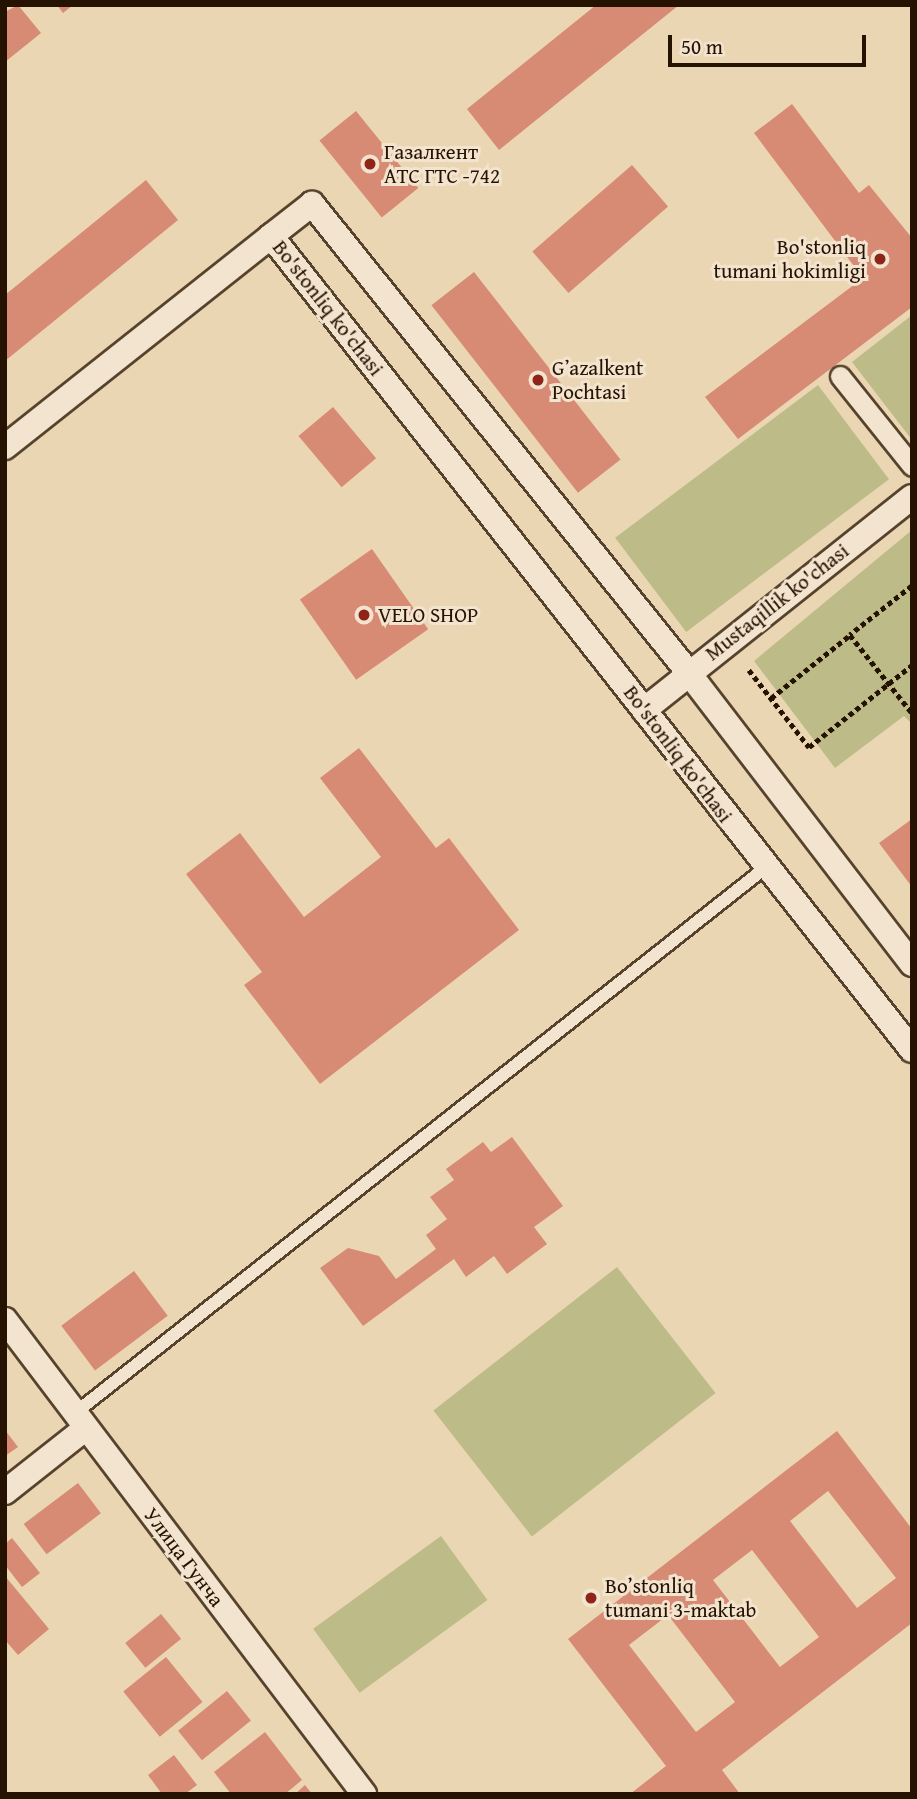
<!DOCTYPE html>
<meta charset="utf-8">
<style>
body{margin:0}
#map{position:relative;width:917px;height:1799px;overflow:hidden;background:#ebd6b4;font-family:"Gentium Book Plus",serif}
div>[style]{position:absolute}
.green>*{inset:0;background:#bdbc89;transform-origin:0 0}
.building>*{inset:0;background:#d78a74;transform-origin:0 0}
.path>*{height:4.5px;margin-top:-2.25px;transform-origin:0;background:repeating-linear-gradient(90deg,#261200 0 5px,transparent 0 8.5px)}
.roads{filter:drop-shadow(2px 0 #57432d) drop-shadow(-2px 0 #57432d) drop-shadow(0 2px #57432d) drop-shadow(0 -2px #57432d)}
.service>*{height:12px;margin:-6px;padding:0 6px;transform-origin:6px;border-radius:6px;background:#f2e4ce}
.pedestrian>*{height:19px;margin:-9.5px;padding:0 9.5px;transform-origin:9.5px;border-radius:9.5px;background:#f2e4ce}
.minor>*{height:24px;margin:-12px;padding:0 12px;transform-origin:12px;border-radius:12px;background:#f2e4ce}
.dots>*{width:19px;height:19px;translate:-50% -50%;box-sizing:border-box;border:4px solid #f2e4ce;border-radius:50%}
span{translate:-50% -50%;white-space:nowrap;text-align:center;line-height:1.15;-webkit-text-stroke:6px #f2e4ce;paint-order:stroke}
.poi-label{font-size:21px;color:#261200}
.left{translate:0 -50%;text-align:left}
.right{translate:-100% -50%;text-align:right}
.street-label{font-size:21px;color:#261200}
.frame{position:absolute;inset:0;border:7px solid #261200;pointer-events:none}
.scale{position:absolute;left:668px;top:35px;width:198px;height:32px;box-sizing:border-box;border:4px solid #261200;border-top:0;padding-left:9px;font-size:21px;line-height:24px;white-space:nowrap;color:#261200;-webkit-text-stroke:5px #f2e4ce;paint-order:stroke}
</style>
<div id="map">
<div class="green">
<i style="clip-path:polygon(912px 315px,912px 440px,852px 362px)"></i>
<i style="left:818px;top:385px;width:118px;height:254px;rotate:53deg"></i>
<i style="clip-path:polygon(912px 530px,912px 724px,904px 716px,835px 768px,754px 661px)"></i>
<i style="left:617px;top:1267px;width:160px;height:233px;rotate:52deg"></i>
<i style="left:441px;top:1536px;width:79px;height:158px;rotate:54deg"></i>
</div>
<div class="building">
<i style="clip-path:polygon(18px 5px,41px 33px,5px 62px,5px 12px)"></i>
<i style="clip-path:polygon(57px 5px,73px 5px,63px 13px)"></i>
<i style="clip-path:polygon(596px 5px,679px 5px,499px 150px,467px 109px)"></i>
<i style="clip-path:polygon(792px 104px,859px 193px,869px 185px,912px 238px,912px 307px,738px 439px,705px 397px,863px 278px,754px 133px)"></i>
<i style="left:356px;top:111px;width:99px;height:47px;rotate:51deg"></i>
<i style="left:632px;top:165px;width:55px;height:132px;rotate:49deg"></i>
<i style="clip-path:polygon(146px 180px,178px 220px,5px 361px,5px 295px)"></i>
<i style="left:474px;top:272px;width:238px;height:54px;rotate:52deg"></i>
<i style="left:333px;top:407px;width:67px;height:45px;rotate:50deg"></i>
<i style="left:372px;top:549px;width:98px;height:88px;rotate:55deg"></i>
<i style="clip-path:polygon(359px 748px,436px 848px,449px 838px,519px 930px,320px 1084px,244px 985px,262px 972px,186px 874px,240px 833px,304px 917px,381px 857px,320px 778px)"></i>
<i style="clip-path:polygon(912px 819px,912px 887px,879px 843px)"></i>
<i style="clip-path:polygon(512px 1137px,563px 1206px,534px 1227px,547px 1244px,507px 1274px,494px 1256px,466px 1277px,454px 1259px,363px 1326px,320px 1268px,348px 1248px,379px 1256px,396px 1279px,436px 1249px,426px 1235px,447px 1219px,430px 1197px,454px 1180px,446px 1169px,483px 1142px,491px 1152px)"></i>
<i style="left:134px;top:1271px;width:56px;height:91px;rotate:53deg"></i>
<i style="clip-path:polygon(5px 1430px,18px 1447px,5px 1456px)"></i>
<i style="clip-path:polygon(evenodd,837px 1431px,912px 1529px,912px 1623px,722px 1770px,740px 1794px,630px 1794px,666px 1766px,568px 1639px,837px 1431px,828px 1491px,896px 1578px,857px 1608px,790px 1521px,828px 1491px,837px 1431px,752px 1550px,819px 1637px,780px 1667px,713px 1580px,752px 1550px,837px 1431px,668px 1615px,735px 1702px,696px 1732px,629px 1645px,668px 1615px)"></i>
<i style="left:78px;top:1483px;width:38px;height:68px;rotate:53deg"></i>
<i style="clip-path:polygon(12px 1538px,40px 1573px,22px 1587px,5px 1565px,5px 1544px)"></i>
<i style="clip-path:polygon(5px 1576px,49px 1629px,18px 1655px,5px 1640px)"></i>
<i style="left:161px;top:1614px;width:32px;height:46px;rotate:51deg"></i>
<i style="left:166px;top:1657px;width:58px;height:55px;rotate:51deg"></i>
<i style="left:227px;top:1691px;width:38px;height:63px;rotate:51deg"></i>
<i style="clip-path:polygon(265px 1732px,302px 1780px,285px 1794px,231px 1794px,214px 1772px)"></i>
<i style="clip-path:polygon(174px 1755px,197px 1785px,185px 1794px,162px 1794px,148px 1775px)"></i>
<i style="clip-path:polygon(305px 1785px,312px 1794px,295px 1794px)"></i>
</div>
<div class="path">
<i style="left:912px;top:586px;width:79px;rotate:141.7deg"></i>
<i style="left:850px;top:635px;width:100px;rotate:51.5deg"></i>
<i style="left:749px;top:670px;width:98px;rotate:52.1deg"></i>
<i style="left:809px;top:747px;width:132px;rotate:-38.5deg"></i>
<i style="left:771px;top:698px;width:101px;rotate:-38.6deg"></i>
</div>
<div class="roads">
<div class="service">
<i style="left:75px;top:1413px;width:879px;rotate:-38.3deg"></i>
</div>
<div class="pedestrian">
<i style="left:840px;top:376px;width:115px;rotate:51.3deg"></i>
</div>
<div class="minor">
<i style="left:5px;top:447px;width:340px;rotate:-38.4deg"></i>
<i style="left:644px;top:710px;width:342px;rotate:-38.5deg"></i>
<i style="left:912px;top:964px;width:367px;rotate:-127.5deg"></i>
<i style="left:689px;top:673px;width:602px;rotate:-128.79deg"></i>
<i style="left:312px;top:204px;width:52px;rotate:142deg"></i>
<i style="left:271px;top:236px;width:1036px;rotate:51.78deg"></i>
<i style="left:5px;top:1320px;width:595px;rotate:52.86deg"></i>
<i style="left:5px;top:1492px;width:103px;rotate:-38.3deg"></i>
</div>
</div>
<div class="dots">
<i style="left:370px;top:164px;background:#8f2418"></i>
<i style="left:880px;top:259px;background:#8f2418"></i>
<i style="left:538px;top:380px;background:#8f2418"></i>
<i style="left:364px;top:615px;background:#8f2418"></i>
<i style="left:591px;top:1598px;background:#8f2418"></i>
</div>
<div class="poi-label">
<span class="left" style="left:384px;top:164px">Газалкент<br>АТС ГТС -742</span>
<span class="right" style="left:866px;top:259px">Bo'stonliq<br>tumani hokimligi</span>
<span class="left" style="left:552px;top:380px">Gʼazalkent<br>Pochtasi</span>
<span class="left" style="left:378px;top:615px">VELO SHOP</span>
<span class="left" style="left:605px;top:1598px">Bo’stonliq<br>tumani 3-maktab</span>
</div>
<div class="street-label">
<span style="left:328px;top:308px;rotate:52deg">Bo'stonliq ko'chasi</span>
<span style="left:777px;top:602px;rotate:-38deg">Mustaqillik ko'chasi</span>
<span style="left:678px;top:754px;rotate:53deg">Bo'stonliq ko'chasi</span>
<span style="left:184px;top:1557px;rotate:53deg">Улица Гунча</span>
</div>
<div class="frame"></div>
<div class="scale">50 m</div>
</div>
